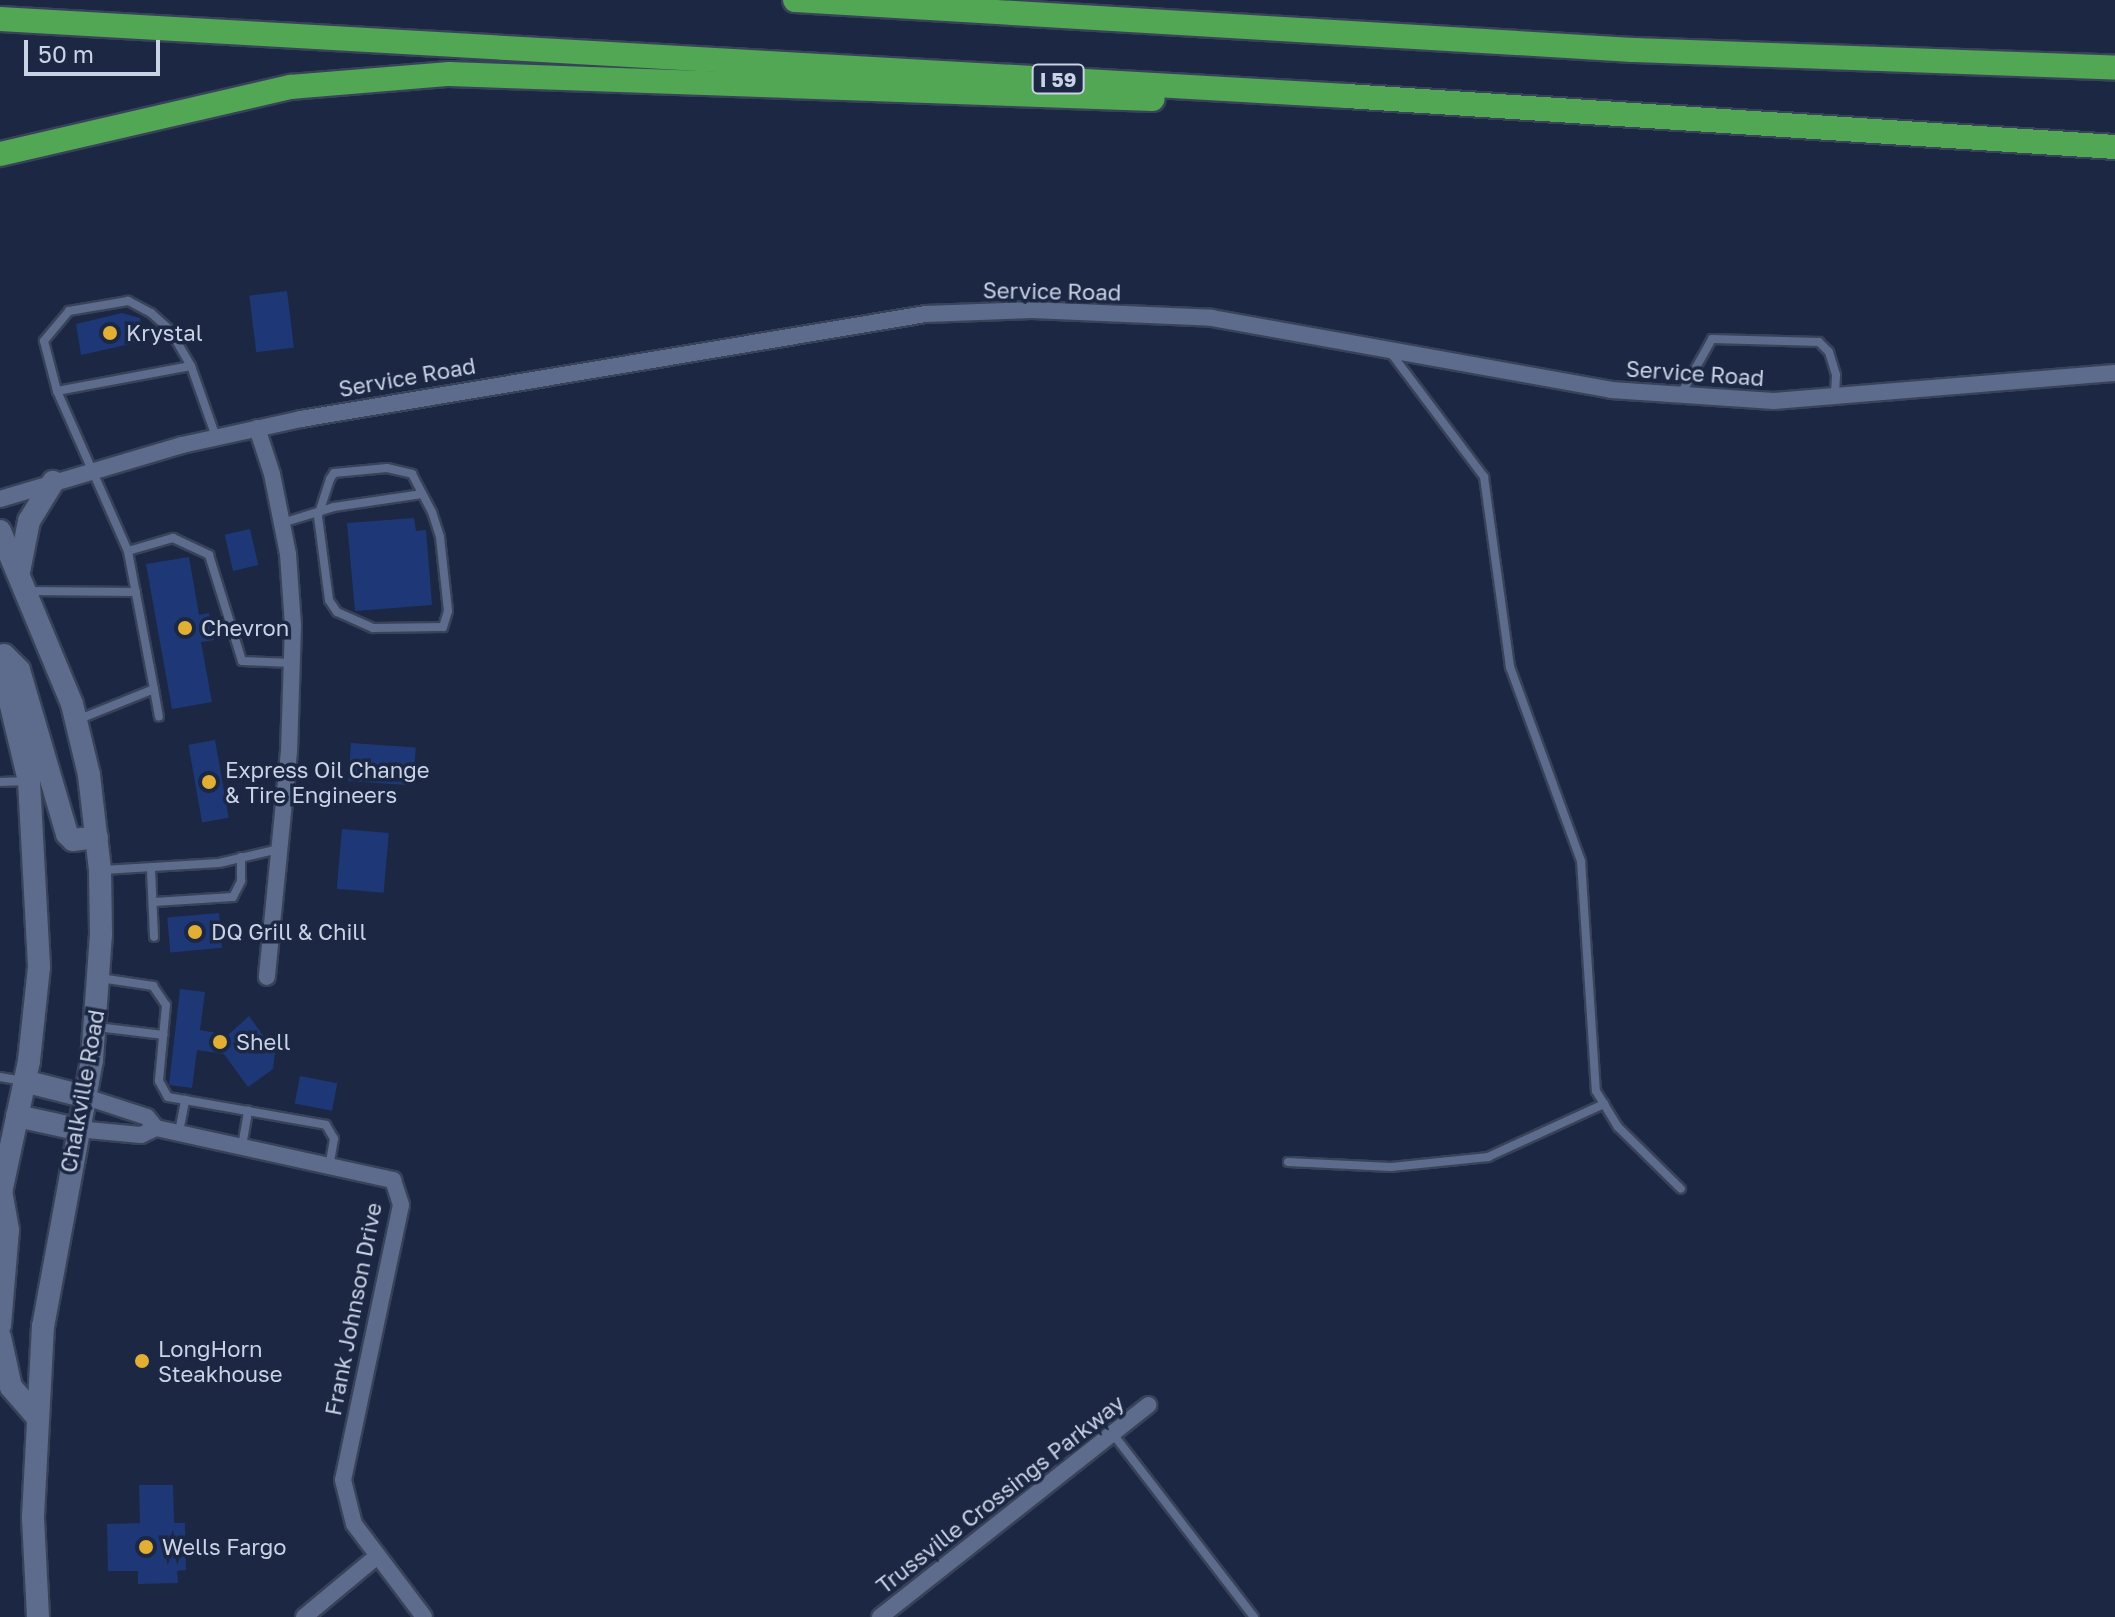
<!DOCTYPE html>
<style>
body{margin:0}
#map{position:relative;width:2115px;height:1617px;overflow:hidden;background:#1b2743;font-family:"Golos Text",sans-serif}
div>[style]{position:absolute}
.building>*{inset:0;background:#1e3877;transform-origin:0 0}
.roads{filter:drop-shadow(2px 0 #384259) drop-shadow(-2px 0 #384259) drop-shadow(0 2px #384259) drop-shadow(0 -2px #384259)}
.service>*{height:8px;margin:-4px;padding:0 4px;transform-origin:4px;border-radius:4px;background:#5d6c8c}
.minor>*{height:16px;margin:-8px;padding:0 8px;transform-origin:8px;border-radius:8px;background:#5d6c8c}
.secondary>*{height:22px;margin:-11px;padding:0 11px;transform-origin:11px;border-radius:11px;background:#5d6c8c}
.motorway>*{height:24px;margin:-12px;padding:0 12px;transform-origin:12px;border-radius:12px;background:#52a754}
.dots>*{width:22px;height:22px;translate:-50% -50%;box-sizing:border-box;border:4px solid #1b2743;border-radius:50%}
span{translate:-50% -50%;white-space:nowrap;text-align:center;line-height:1.15;-webkit-text-stroke:7px #1b2743;paint-order:stroke}
.shield-label span{padding:2px 6px;background:#1b2743;border:2px solid;border-radius:6px;-webkit-text-stroke-width:0}
.shield-label{font-size:20px;color:#cad3e5;font-weight:700}
.street-label{font-size:22px;color:#cad3e5}
.poi-label{font-size:22px;color:#cad3e5}
.left{translate:0 -50%;text-align:left}
.scale{position:absolute;left:24px;top:40px;width:136px;height:36px;box-sizing:border-box;border:4px solid #cad3e5;border-top:0;padding-left:10px;font-size:24px;line-height:28px;white-space:nowrap;color:#cad3e5;-webkit-text-stroke:6px #1b2743;paint-order:stroke}
</style>
<div id="map">
<div class="building">
<i style="left:287px;top:291px;width:57px;height:38px;rotate:83deg"></i>
<i style="clip-path:polygon(122px 313px,140px 318px,144px 341px,81px 355px,76px 324px)"></i>
<i style="clip-path:polygon(414px 518px,416px 531px,426px 530px,432px 605px,355px 611px,347px 523px)"></i>
<i style="left:250px;top:529px;width:37px;height:26px;rotate:77deg"></i>
<i style="clip-path:polygon(189px 557px,199px 615px,209px 613px,214px 640px,201px 642px,212px 702px,172px 709px,146px 564px)"></i>
<i style="left:215px;top:740px;width:79px;height:27px;rotate:80deg"></i>
<i style="left:351px;top:743px;width:65px;height:38px;rotate:4deg"></i>
<i style="left:342px;top:829px;width:47px;height:60px;rotate:5deg"></i>
<i style="left:219px;top:913px;width:35px;height:52px;rotate:85deg"></i>
<i style="clip-path:polygon(180px 989px,205px 992px,200px 1030px,228px 1035px,249px 1016px,275px 1052px,273px 1069px,248px 1087px,224px 1054px,197px 1050px,192px 1088px,169px 1085px)"></i>
<i style="left:300px;top:1076px;width:38px;height:28px;rotate:11deg"></i>
<i style="clip-path:polygon(139px 1485px,173px 1485px,174px 1523px,185px 1523px,186px 1570px,177px 1571px,178px 1583px,138px 1584px,138px 1571px,108px 1571px,107px 1524px,140px 1523px)"></i>
</div>
<div class="roads">
<div class="service">
<i style="left:1391px;top:353px;width:155px;rotate:53.1deg"></i>
<i style="left:1484px;top:477px;width:192px;rotate:82.2deg"></i>
<i style="left:1510px;top:667px;width:207px;rotate:69.9deg"></i>
<i style="left:1581px;top:861px;width:230px;rotate:86.3deg"></i>
<i style="left:1596px;top:1091px;width:42px;rotate:58.6deg"></i>
<i style="left:1618px;top:1127px;width:88px;rotate:44.5deg"></i>
<i style="left:57px;top:391px;width:136px;rotate:-10.6deg"></i>
<i style="left:1681px;top:394px;width:63px;rotate:-60.6deg"></i>
<i style="left:1712px;top:339px;width:107px;rotate:1.6deg"></i>
<i style="left:1819px;top:342px;width:14px;rotate:45deg"></i>
<i style="left:1829px;top:352px;width:24px;rotate:73deg"></i>
<i style="left:1836px;top:375px;width:21px;rotate:93deg"></i>
<i style="left:216px;top:437px;width:75px;rotate:-109.4deg"></i>
<i style="left:191px;top:366px;width:42px;rotate:-120.3deg"></i>
<i style="left:170px;top:330px;width:25px;rotate:-138deg"></i>
<i style="left:151px;top:313px;width:26px;rotate:-152deg"></i>
<i style="left:128px;top:301px;width:60px;rotate:170.4deg"></i>
<i style="left:69px;top:311px;width:39px;rotate:130deg"></i>
<i style="left:44px;top:341px;width:52px;rotate:75.4deg"></i>
<i style="left:57px;top:391px;width:175px;rotate:66.1deg"></i>
<i style="left:128px;top:551px;width:47px;rotate:-16.1deg"></i>
<i style="left:173px;top:538px;width:40px;rotate:25deg"></i>
<i style="left:209px;top:555px;width:111px;rotate:72.7deg"></i>
<i style="left:242px;top:661px;width:50px;rotate:2.3deg"></i>
<i style="left:387px;top:468px;width:26px;rotate:13deg"></i>
<i style="left:412px;top:474px;width:43px;rotate:62.2deg"></i>
<i style="left:432px;top:512px;width:26px;rotate:72deg"></i>
<i style="left:440px;top:537px;width:74px;rotate:83.8deg"></i>
<i style="left:448px;top:611px;width:17px;rotate:107deg"></i>
<i style="left:443px;top:627px;width:70px;rotate:179.2deg"></i>
<i style="left:373px;top:628px;width:39px;rotate:-156deg"></i>
<i style="left:337px;top:612px;width:14px;rotate:-124deg"></i>
<i style="left:329px;top:600px;width:85px;rotate:-97.5deg"></i>
<i style="left:318px;top:516px;width:39px;rotate:-72deg"></i>
<i style="left:330px;top:479px;width:7px;rotate:-56deg"></i>
<i style="left:334px;top:473px;width:53px;rotate:-5.4deg"></i>
<i style="left:282px;top:523px;width:54px;rotate:-17.1deg"></i>
<i style="left:334px;top:507px;width:89px;rotate:-8.4deg"></i>
<i style="left:28px;top:591px;width:108px;rotate:0.5deg"></i>
<i style="left:154px;top:689px;width:28px;rotate:80deg"></i>
<i style="left:77px;top:720px;width:83px;rotate:-21.9deg"></i>
<i style="left:154px;top:689px;width:140px;rotate:-100.7deg"></i>
<i style="left:0;top:782px;width:27px;rotate:-2deg"></i>
<i style="left:103px;top:870px;width:116px;rotate:-3.5deg"></i>
<i style="left:219px;top:863px;width:62px;rotate:-13.1deg"></i>
<i style="left:151px;top:870px;width:67px;rotate:87.4deg"></i>
<i style="left:154px;top:902px;width:79px;rotate:-3.6deg"></i>
<i style="left:233px;top:897px;width:18px;rotate:-63deg"></i>
<i style="left:241px;top:881px;width:24px;rotate:-90deg"></i>
<i style="left:100px;top:978px;width:54px;rotate:8.6deg"></i>
<i style="left:153px;top:986px;width:23px;rotate:56deg"></i>
<i style="left:166px;top:1005px;width:76px;rotate:95.3deg"></i>
<i style="left:159px;top:1081px;width:18px;rotate:61deg"></i>
<i style="left:168px;top:1097px;width:160px;rotate:10deg"></i>
<i style="left:326px;top:1125px;width:16px;rotate:60deg"></i>
<i style="left:334px;top:1139px;width:27px;rotate:100deg"></i>
<i style="left:97px;top:1027px;width:67px;rotate:6.8deg"></i>
<i style="left:0;top:1077px;width:23px;rotate:10deg"></i>
<i style="left:179px;top:1132px;width:33px;rotate:-79deg"></i>
<i style="left:242px;top:1146px;width:36px;rotate:-80deg"></i>
<i style="left:1288px;top:1162px;width:103px;rotate:2.8deg"></i>
<i style="left:1391px;top:1167px;width:98px;rotate:-5.9deg"></i>
<i style="left:1488px;top:1157px;width:128px;rotate:-24.6deg"></i>
<i style="left:1113px;top:1434px;width:231px;rotate:52.4deg"></i>
</div>
<div class="minor">
<i style="left:257px;top:428px;width:48px;rotate:71.9deg"></i>
<i style="left:272px;top:474px;width:82px;rotate:78.7deg"></i>
<i style="left:288px;top:554px;width:71px;rotate:86deg"></i>
<i style="left:293px;top:625px;width:126px;rotate:91.8deg"></i>
<i style="left:289px;top:751px;width:227px;rotate:95.6deg"></i>
<i style="left:0;top:499px;width:190px;rotate:-16.5deg"></i>
<i style="left:182px;top:445px;width:122px;rotate:-12.3deg"></i>
<i style="left:301px;top:419px;width:634px;rotate:-9.54deg"></i>
<i style="left:926px;top:314px;width:106px;rotate:-2.2deg"></i>
<i style="left:1032px;top:310px;width:180px;rotate:2.5deg"></i>
<i style="left:1212px;top:318px;width:405px;rotate:10.2deg"></i>
<i style="left:1611px;top:390px;width:163px;rotate:3.9deg"></i>
<i style="left:1774px;top:401px;width:342px;rotate:-4.7deg"></i>
<i style="left:83px;top:1096px;width:67px;rotate:18.2deg"></i>
<i style="left:147px;top:1117px;width:14px;rotate:51deg"></i>
<i style="left:77px;top:1129px;width:64px;rotate:5.4deg"></i>
<i style="left:141px;top:1135px;width:17px;rotate:-25deg"></i>
<i style="left:156px;top:1128px;width:243px;rotate:12.4deg"></i>
<i style="left:393px;top:1180px;width:26px;rotate:72deg"></i>
<i style="left:401px;top:1205px;width:281px;rotate:101.9deg"></i>
<i style="left:343px;top:1480px;width:45px;rotate:76deg"></i>
<i style="left:354px;top:1524px;width:116px;rotate:53deg"></i>
<i style="left:304px;top:1617px;width:94px;rotate:-39.8deg"></i>
<i style="left:880px;top:1617px;width:342px;rotate:-38.3deg"></i>
</div>
<div class="secondary">
<i style="left:0;top:531px;width:187px;rotate:67.4deg"></i>
<i style="left:72px;top:704px;width:73px;rotate:76.5deg"></i>
<i style="left:89px;top:775px;width:96px;rotate:83.4deg"></i>
<i style="left:100px;top:870px;width:64px;rotate:89.1deg"></i>
<i style="left:101px;top:934px;width:126px;rotate:94.1deg"></i>
<i style="left:92px;top:1060px;width:270px;rotate:100.4deg"></i>
<i style="left:43px;top:1326px;width:192px;rotate:93deg"></i>
<i style="left:33px;top:1518px;width:99px;rotate:87.1deg"></i>
<i style="left:19px;top:572px;width:52px;rotate:-78.9deg"></i>
<i style="left:29px;top:521px;width:46px;rotate:-58.4deg"></i>
<i style="left:4px;top:655px;width:21px;rotate:45deg"></i>
<i style="left:19px;top:670px;width:171px;rotate:73.7deg"></i>
<i style="left:67px;top:834px;width:8px;rotate:45deg"></i>
<i style="left:73px;top:840px;width:24px;rotate:-7deg"></i>
<i style="left:0;top:660px;width:124px;rotate:76.5deg"></i>
<i style="left:29px;top:781px;width:186px;rotate:86.9deg"></i>
<i style="left:39px;top:967px;width:95px;rotate:96.1deg"></i>
<i style="left:29px;top:1061px;width:139px;rotate:102deg"></i>
<i style="left:24px;top:1081px;width:61px;rotate:14.3deg"></i>
<i style="left:17px;top:1116px;width:61px;rotate:12.2deg"></i>
<i style="left:0;top:1325px;width:95px;rotate:-85.2deg"></i>
<i style="left:8px;top:1230px;width:39px;rotate:-100deg"></i>
<i style="left:0;top:1337px;width:51px;rotate:77.6deg"></i>
<i style="left:11px;top:1387px;width:40px;rotate:49deg"></i>
</div>
<div class="motorway">
<i style="left:795px;top:0;width:839px;rotate:3.41deg"></i>
<i style="left:1633px;top:50px;width:482px;rotate:2.1deg"></i>
<i style="left:0;top:19px;width:1349px;rotate:3.27deg"></i>
<i style="left:1347px;top:96px;width:770px;rotate:3.8deg"></i>
<i style="left:0;top:154px;width:298px;rotate:-13deg"></i>
<i style="left:290px;top:87px;width:160px;rotate:-4.7deg"></i>
<i style="left:449px;top:74px;width:704px;rotate:2.03deg"></i>
</div>
</div>
<div class="dots">
<i style="left:110px;top:333px;background:#e2ae34"></i>
<i style="left:185px;top:628px;background:#e2ae34"></i>
<i style="left:209px;top:782px;background:#e2ae34"></i>
<i style="left:195px;top:932px;background:#e2ae34"></i>
<i style="left:220px;top:1042px;background:#e2ae34"></i>
<i style="left:142px;top:1361px;background:#e2ae34"></i>
<i style="left:146px;top:1547px;background:#e2ae34"></i>
</div>
<div class="shield-label">
<span style="left:1058px;top:79px">I 59</span>
</div>
<div class="street-label">
<span style="left:1052px;top:291px;rotate:1deg">Service Road</span>
<span style="left:1695px;top:373px;rotate:4deg">Service Road</span>
<span style="left:407px;top:377px;rotate:-10deg">Service Road</span>
<span style="left:82px;top:1091px;rotate:-80deg">Chalkville Road</span>
<span style="left:353px;top:1309px;rotate:-79deg">Frank Johnson Drive</span>
<span style="left:1000px;top:1494px;rotate:-38deg">Trussville Crossings Parkway</span>
</div>
<div class="poi-label">
<span class="left" style="left:126px;top:333px">Krystal</span>
<span class="left" style="left:201px;top:628px">Chevron</span>
<span class="left" style="left:225px;top:782px">Express Oil Change<br>&amp; Tire Engineers</span>
<span class="left" style="left:211px;top:932px">DQ Grill &amp; Chill</span>
<span class="left" style="left:236px;top:1042px">Shell</span>
<span class="left" style="left:158px;top:1361px">LongHorn<br>Steakhouse</span>
<span class="left" style="left:162px;top:1547px">Wells Fargo</span>
</div>
<div class="scale">50 m</div>
</div>
